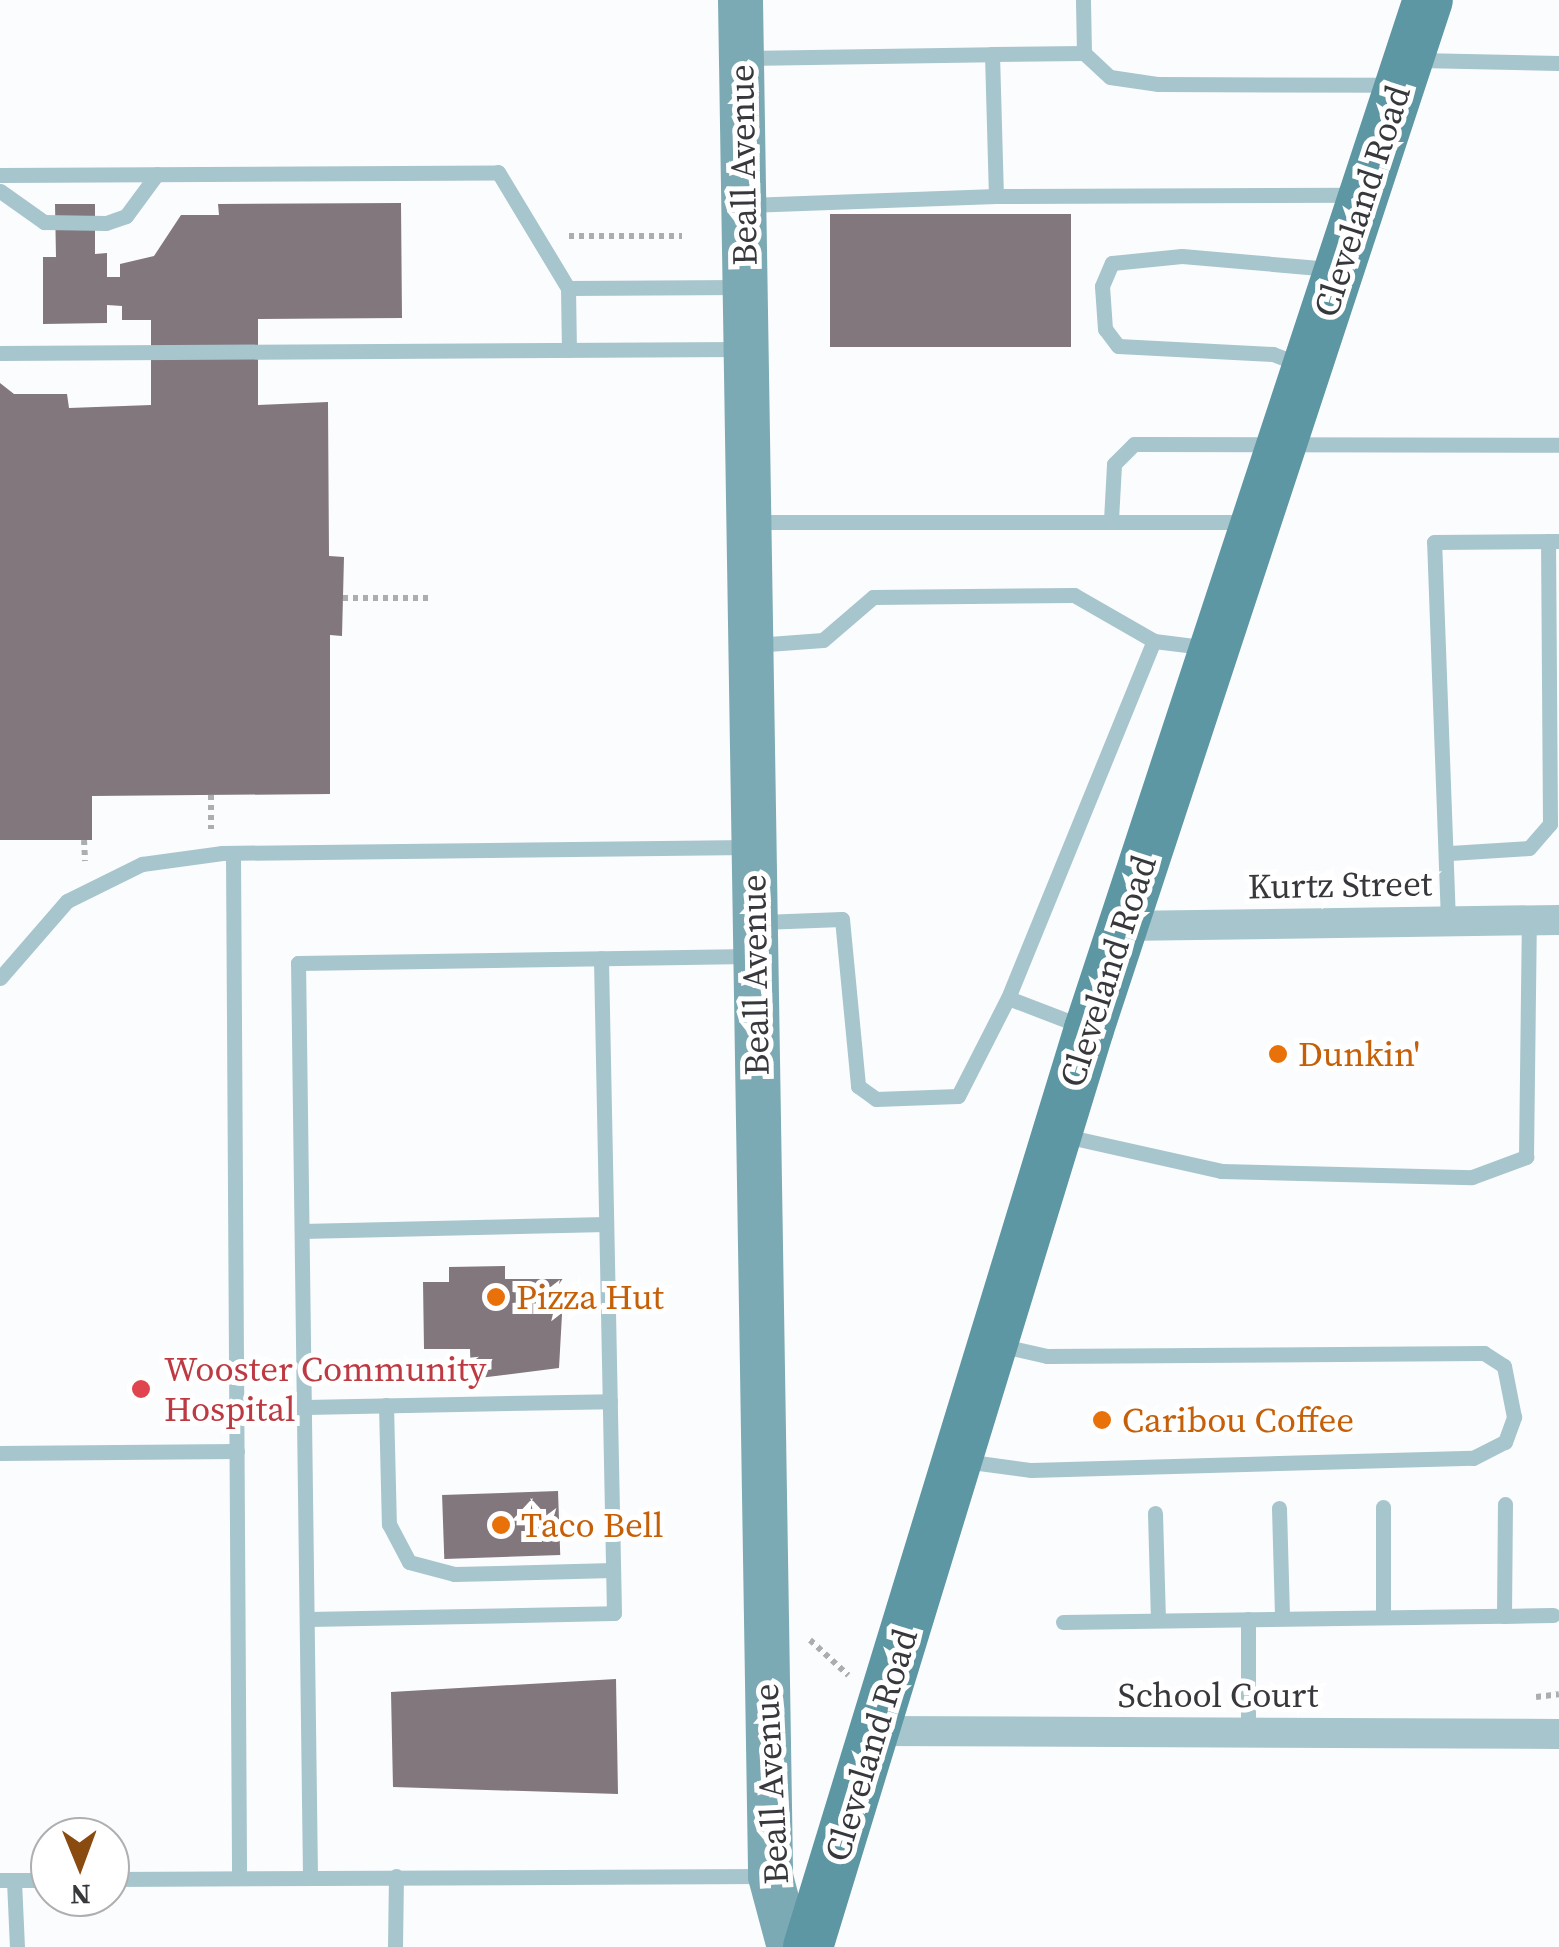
<!DOCTYPE html>
<style>
body{margin:0}
#map{position:relative;width:1559px;height:1947px;overflow:hidden;background:#fbfcfe;font-family:"Source Serif 4",serif}
div>[style]{position:absolute}
.building>*{inset:0;background:#81777d;transform-origin:0 0}
.path>*{height:6px;margin-top:-3px;transform-origin:0;background:repeating-linear-gradient(90deg,#acadaf 0 5px,transparent 0 10px)}
.lane>*{height:15px;margin:-7.5px;padding:0 7.5px;transform-origin:7.5px;border-radius:7.5px;background:#a7c5cc}
.street>*{height:30px;margin:-15px;padding:0 15px;transform-origin:15px;border-radius:15px;background:#a7c5cc}
.secondary>*{height:45px;margin:-22.5px;padding:0 22.5px;transform-origin:22.5px;border-radius:22.5px;background:#7caab4}
.primary>*{height:50px;margin:-25px;padding:0 25px;transform-origin:25px;border-radius:25px;background:#5c97a3}
.dots>*{width:28px;height:28px;translate:-50% -50%;box-sizing:border-box;border:5px solid #fff;border-radius:50%}
span{translate:-50% -50%;white-space:nowrap;text-align:center;line-height:1.15;-webkit-text-stroke:10px #fff;paint-order:stroke}
.street-label{font-size:35px;color:#37383c}
.food-label{font-size:35px;color:#c56008}
.left{translate:0 -50%;text-align:left}
.health-label{font-size:35px;color:#be3a42}
.north{position:absolute;left:30px;top:1817px;width:100px;height:100px;box-sizing:border-box;background:#fff;border:2px solid #afafb1;border-radius:50%;rotate:179deg;font-size:28px;font-weight:700;line-height:40px;text-align:center;color:#37383c}
.north::after{content:'';display:block;margin:auto;width:35px;height:45px;background:#8a4b10;clip-path:polygon(50% 0,100% 100%,50% 72%,0 100%)}
</style>
<div id="map">
<div class="building">
<i style="clip-path:polygon(401px 203px,402px 318px,258px 319px,258px 405px,328px 402px,329px 556px,344px 557px,342px 636px,330px 635px,330px 794px,92px 796px,92px 840px,0 840px,0 383px,14px 394px,67px 394px,69px 408px,151px 405px,151px 320px,122px 320px,122px 306px,107px 305px,107px 323px,43px 324px,43px 257px,56px 257px,55px 204px,95px 204px,95px 254px,107px 253px,107px 277px,120px 277px,120px 264px,154px 256px,181px 215px,219px 215px,218px 204px)"></i>
<i style="left:1071px;top:214px;width:133px;height:241px;rotate:90deg"></i>
<i style="clip-path:polygon(505px 1266px,505px 1279px,564px 1279px,559px 1368px,471px 1379px,470px 1349px,424px 1349px,423px 1282px,449px 1282px,449px 1267px)"></i>
<i style="left:558px;top:1491px;width:64px;height:116px;rotate:88deg"></i>
<i style="clip-path:polygon(616px 1679px,618px 1794px,393px 1787px,391px 1692px)"></i>
</div>
<div class="path">
<i style="left:569px;top:236px;width:113px"></i>
<i style="left:343px;top:598px;width:90px"></i>
<i style="left:211px;top:795px;width:34px;rotate:90deg"></i>
<i style="left:84px;top:840px;width:21px;rotate:87deg"></i>
<i style="left:810px;top:1640px;width:52px;rotate:42.6deg"></i>
<i style="left:1536px;top:1697px;width:23px;rotate:-7deg"></i>
</div>
<div class="lane">
<i style="left:1084px;top:53px;width:35px;rotate:43deg"></i>
<i style="left:1110px;top:77px;width:49px;rotate:8.3deg"></i>
<i style="left:1158px;top:84px;width:236px;rotate:0.2deg"></i>
<i style="left:992px;top:54px;width:92px;rotate:-0.6deg"></i>
<i style="left:1084px;top:53px;width:53px;rotate:-91.1deg"></i>
<i style="left:746px;top:58px;width:246px;rotate:-0.9deg"></i>
<i style="left:992px;top:54px;width:142px;rotate:88.4deg"></i>
<i style="left:996px;top:196px;width:249px;rotate:177.9deg"></i>
<i style="left:1418px;top:60px;width:141px;rotate:1.2deg"></i>
<i style="left:0;top:175px;width:498px;rotate:-0.3deg"></i>
<i style="left:498px;top:172px;width:135px;rotate:58.9deg"></i>
<i style="left:568px;top:288px;width:62px;rotate:89.1deg"></i>
<i style="left:0;top:191px;width:54px;rotate:35.2deg"></i>
<i style="left:44px;top:222px;width:62px;rotate:0.9deg"></i>
<i style="left:106px;top:223px;width:21px;rotate:-19deg"></i>
<i style="left:126px;top:216px;width:52px;rotate:-53.6deg"></i>
<i style="left:996px;top:196px;width:361px;rotate:-0.2deg"></i>
<i style="left:568px;top:288px;width:173px;rotate:-0.3deg"></i>
<i style="left:0;top:353px;width:741px;rotate:-0.31deg"></i>
<i style="left:1299px;top:364px;width:28px;rotate:-159deg"></i>
<i style="left:1273px;top:354px;width:155px;rotate:-177deg"></i>
<i style="left:1118px;top:346px;width:21px;rotate:-127deg"></i>
<i style="left:1105px;top:329px;width:43px;rotate:-94deg"></i>
<i style="left:1102px;top:286px;width:25px;rotate:-67deg"></i>
<i style="left:1112px;top:263px;width:70px;rotate:-5.7deg"></i>
<i style="left:1182px;top:256px;width:149px;rotate:5deg"></i>
<i style="left:1111px;top:520px;width:56px;rotate:-86.9deg"></i>
<i style="left:1114px;top:464px;width:28px;rotate:-45deg"></i>
<i style="left:1134px;top:444px;width:425px;rotate:0.1deg"></i>
<i style="left:752px;top:522px;width:497px"></i>
<i style="left:754px;top:645px;width:69px;rotate:-4.1deg"></i>
<i style="left:823px;top:640px;width:66px;rotate:-40.7deg"></i>
<i style="left:873px;top:597px;width:201px;rotate:-0.6deg"></i>
<i style="left:1074px;top:595px;width:92px;rotate:29.9deg"></i>
<i style="left:1450px;top:853px;width:79px;rotate:-3.6deg"></i>
<i style="left:1529px;top:848px;width:32px;rotate:-49deg"></i>
<i style="left:1550px;top:824px;width:283px;rotate:-90.4deg"></i>
<i style="left:233px;top:854px;width:1023px;rotate:89.66deg"></i>
<i style="left:1448px;top:921px;width:379px;rotate:-92.1deg"></i>
<i style="left:1434px;top:542px;width:125px;rotate:-0.5deg"></i>
<i style="left:759px;top:922px;width:83px;rotate:-2.1deg"></i>
<i style="left:842px;top:919px;width:168px;rotate:84.5deg"></i>
<i style="left:858px;top:1086px;width:22px;rotate:36deg"></i>
<i style="left:876px;top:1099px;width:82px;rotate:-2.1deg"></i>
<i style="left:958px;top:1096px;width:110px;rotate:-63deg"></i>
<i style="left:0;top:978px;width:102px;rotate:-49deg"></i>
<i style="left:67px;top:901px;width:84px;rotate:-26.3deg"></i>
<i style="left:142px;top:864px;width:81px;rotate:-7.8deg"></i>
<i style="left:222px;top:853px;width:527px;rotate:-0.65deg"></i>
<i style="left:1084px;top:1027px;width:81px;rotate:-159.1deg"></i>
<i style="left:1008px;top:998px;width:386px;rotate:-67.8deg"></i>
<i style="left:1154px;top:641px;width:56px;rotate:7.1deg"></i>
<i style="left:1065px;top:1136px;width:160px;rotate:12.6deg"></i>
<i style="left:1221px;top:1171px;width:251px;rotate:1.4deg"></i>
<i style="left:1472px;top:1177px;width:58px;rotate:-20.3deg"></i>
<i style="left:1526px;top:1157px;width:236px;rotate:-89.3deg"></i>
<i style="left:302px;top:1231px;width:304px;rotate:-1.3deg"></i>
<i style="left:386px;top:1405px;width:119px;rotate:88.6deg"></i>
<i style="left:389px;top:1524px;width:43px;rotate:62.2deg"></i>
<i style="left:409px;top:1562px;width:47px;rotate:14.9deg"></i>
<i style="left:454px;top:1574px;width:159px;rotate:-1.4deg"></i>
<i style="left:305px;top:1407px;width:305px;rotate:-1.1deg"></i>
<i style="left:0;top:1453px;width:237px;rotate:-0.5deg"></i>
<i style="left:964px;top:1461px;width:68px;rotate:7.7deg"></i>
<i style="left:1031px;top:1470px;width:442px;rotate:-1.6deg"></i>
<i style="left:1473px;top:1458px;width:36px;rotate:-27deg"></i>
<i style="left:1505px;top:1442px;width:27px;rotate:-70deg"></i>
<i style="left:1514px;top:1417px;width:52px;rotate:-101.1deg"></i>
<i style="left:1504px;top:1366px;width:24px;rotate:-147deg"></i>
<i style="left:1484px;top:1353px;width:437px;rotate:179.6deg"></i>
<i style="left:1047px;top:1356px;width:50px;rotate:-167.3deg"></i>
<i style="left:1383px;top:1507px;width:110px;rotate:90deg"></i>
<i style="left:1279px;top:1508px;width:110px;rotate:88.4deg"></i>
<i style="left:1155px;top:1513px;width:107px;rotate:88.4deg"></i>
<i style="left:1504px;top:1616px;width:49px;rotate:-1.2deg"></i>
<i style="left:308px;top:1619px;width:306px;rotate:-1.1deg"></i>
<i style="left:614px;top:1613px;width:655px;rotate:-91.14deg"></i>
<i style="left:1248px;top:1619px;width:114px;rotate:90deg"></i>
<i style="left:1063px;top:1622px;width:441px;rotate:-0.8deg"></i>
<i style="left:1504px;top:1616px;width:112px;rotate:-89.5deg"></i>
<i style="left:310px;top:1876px;width:913px;rotate:-90.75deg"></i>
<i style="left:298px;top:963px;width:452px;rotate:-0.9deg"></i>
<i style="left:110px;top:1879px;width:656px;rotate:-0.26deg"></i>
<i style="left:0;top:1880px;width:50px"></i>
<i style="left:14px;top:1881px;width:66px;rotate:87.4deg"></i>
<i style="left:395px;top:1947px;width:71px;rotate:-89.2deg"></i>
</div>
<div class="street">
<i style="left:1122px;top:926px;width:437px;rotate:-0.8deg"></i>
<i style="left:877px;top:1731px;width:682px;rotate:0.25deg"></i>
</div>
<div class="secondary">
<i style="left:740px;top:0;width:1876px;rotate:89.08deg"></i>
<i style="left:770px;top:1876px;width:73px;rotate:75deg"></i>
</div>
<div class="primary">
<i style="left:808px;top:1947px;width:960px;rotate:-72.98deg"></i>
<i style="left:1089px;top:1029px;width:1083px;rotate:-71.77deg"></i>
</div>
<div class="dots">
<i style="left:1278px;top:1054px;background:#e8710a"></i>
<i style="left:496px;top:1297px;background:#e8710a"></i>
<i style="left:141px;top:1389px;background:#e0444e"></i>
<i style="left:1102px;top:1420px;background:#e8710a"></i>
<i style="left:501px;top:1525px;background:#e8710a"></i>
</div>
<div class="street-label">
<span style="left:743px;top:165px;rotate:-91deg">Beall Avenue</span>
<span style="left:1362px;top:201px;rotate:-72deg">Cleveland Road</span>
<span style="left:1340px;top:885px;rotate:-1deg">Kurtz Street</span>
<span style="left:1108px;top:971px;rotate:-72deg">Cleveland Road</span>
<span style="left:755px;top:975px;rotate:-91deg">Beall Avenue</span>
<span style="left:1218px;top:1695px">School Court</span>
<span style="left:871px;top:1745px;rotate:-73deg">Cleveland Road</span>
<span style="left:771px;top:1784px;rotate:-93deg">Beall Avenue</span>
</div>
<div class="food-label">
<span class="left" style="left:1298px;top:1054px">Dunkin'</span>
<span class="left" style="left:516px;top:1297px">Pizza Hut</span>
<span class="left" style="left:1122px;top:1420px">Caribou Coffee</span>
<span class="left" style="left:521px;top:1525px">Taco Bell</span>
</div>
<div class="health-label">
<span class="left" style="left:164px;top:1389px">Wooster Community<br>Hospital</span>
</div>
<div class="north">N</div>
</div>
